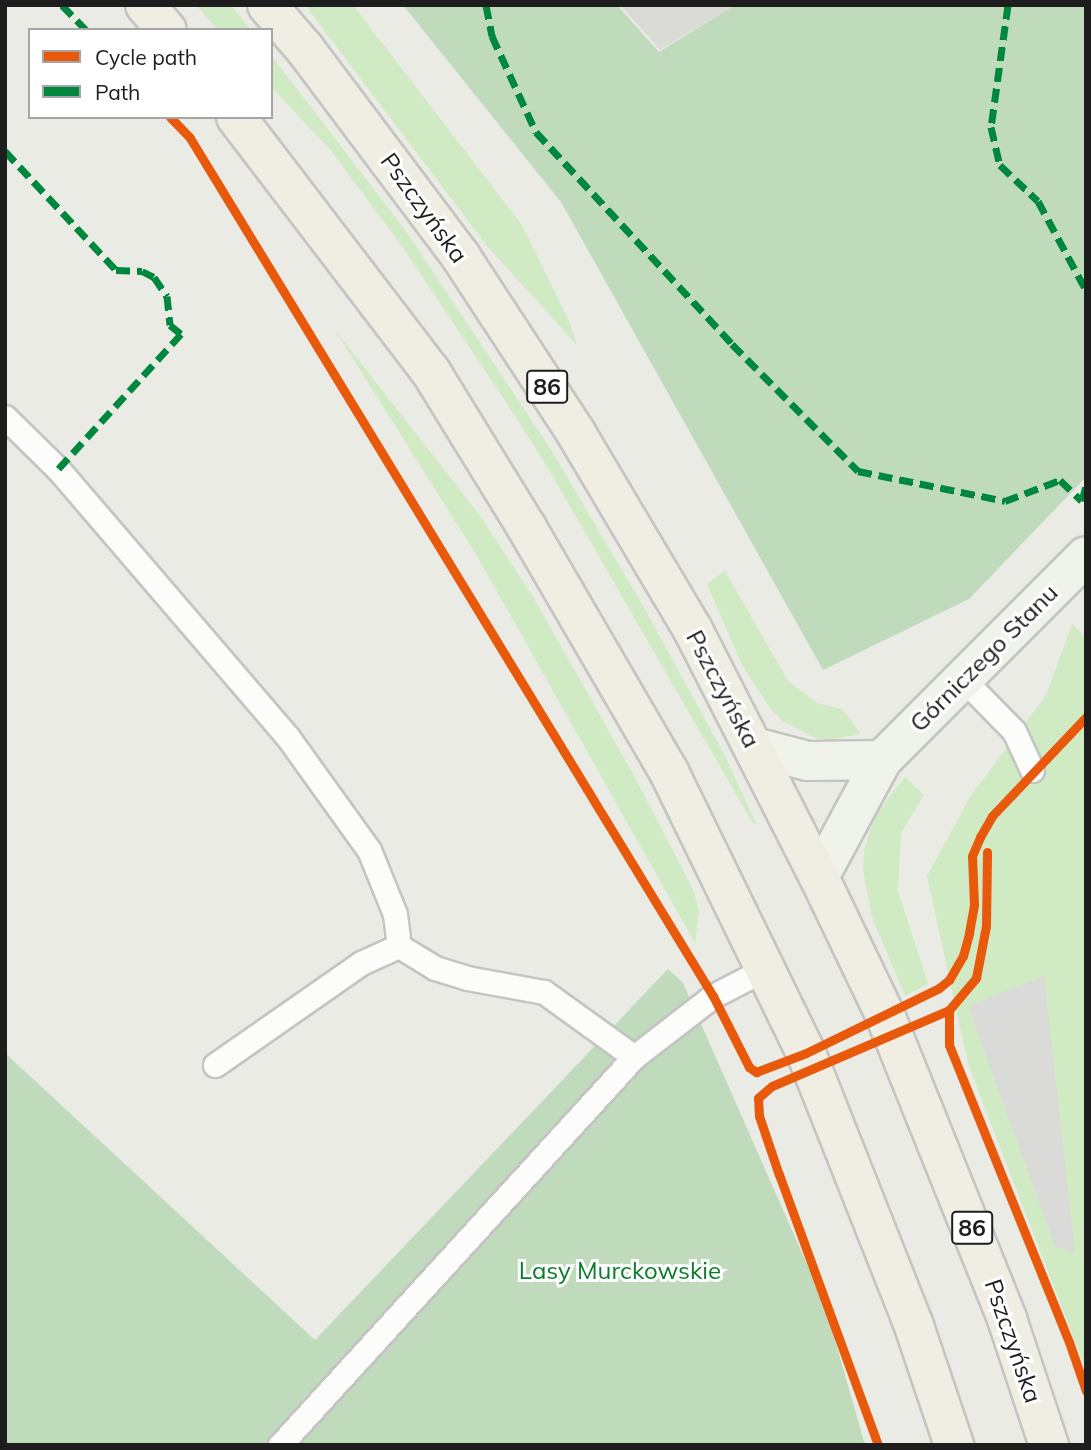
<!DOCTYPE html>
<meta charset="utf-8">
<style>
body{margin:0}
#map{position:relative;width:1091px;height:1450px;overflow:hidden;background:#ebebe6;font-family:Mulish,sans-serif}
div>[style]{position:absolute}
.residential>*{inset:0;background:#dadad7}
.grass>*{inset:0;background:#d0eac3}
.forest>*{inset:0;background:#bfdbbb}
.parking>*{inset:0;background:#dadad8}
.roads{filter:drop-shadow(2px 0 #c4c4c2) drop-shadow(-2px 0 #c4c4c2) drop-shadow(0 2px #c4c4c2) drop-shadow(0 -2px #c4c4c2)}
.lane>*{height:23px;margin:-11.5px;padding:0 11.5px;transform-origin:11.5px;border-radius:11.5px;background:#fcfcfb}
.secondary>*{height:38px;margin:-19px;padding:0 19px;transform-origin:19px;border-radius:19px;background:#f0f3e9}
.primary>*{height:38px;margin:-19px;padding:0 19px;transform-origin:19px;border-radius:19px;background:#f0eee3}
.quiet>*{height:7px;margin-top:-3.5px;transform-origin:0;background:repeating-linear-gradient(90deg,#00873e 0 14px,transparent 0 21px)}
.cycleway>*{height:9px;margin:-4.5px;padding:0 4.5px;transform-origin:4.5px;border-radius:4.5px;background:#e8590c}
span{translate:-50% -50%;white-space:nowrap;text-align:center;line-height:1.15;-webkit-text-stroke:6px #fff;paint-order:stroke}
.shield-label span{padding:2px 5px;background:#fff;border:2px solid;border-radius:5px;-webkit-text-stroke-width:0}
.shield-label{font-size:23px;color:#1d1d1d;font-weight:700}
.street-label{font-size:24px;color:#1d1d1d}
.park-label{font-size:24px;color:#0a7c2c}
.frame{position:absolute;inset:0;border:7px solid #1d1d1d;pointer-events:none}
.legend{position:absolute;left:28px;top:28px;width:245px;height:91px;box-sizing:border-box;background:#fff;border:2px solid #a5a5a5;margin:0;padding:9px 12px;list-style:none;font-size:21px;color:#1d1d1d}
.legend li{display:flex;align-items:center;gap:14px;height:35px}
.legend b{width:35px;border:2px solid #a5a5a5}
</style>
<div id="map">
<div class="residential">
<i style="clip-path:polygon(620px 5px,735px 5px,660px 50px)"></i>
</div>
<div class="grass">
<i style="clip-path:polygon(196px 5px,231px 5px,251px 30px,218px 30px)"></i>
<i style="clip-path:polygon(305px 5px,353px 5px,522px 225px,569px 321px,577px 345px,487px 246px)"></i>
<i style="clip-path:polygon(271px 55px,406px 231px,550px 448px,642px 604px,723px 752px,757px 825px,752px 822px,549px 470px,504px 399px,404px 249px,329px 148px,271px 87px)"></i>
<i style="clip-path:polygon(335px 330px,478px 513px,532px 595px,632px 772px,694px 891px,699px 912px,695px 943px,477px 556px)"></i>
<i style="clip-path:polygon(725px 571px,788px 681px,817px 703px,842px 709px,861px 734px,827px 740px,813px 737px,783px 721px,770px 708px,743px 667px,707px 584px)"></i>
<i style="clip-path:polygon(1072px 624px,1086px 637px,1086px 1370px,968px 1064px,927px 876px,970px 797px,1046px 695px)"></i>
<i style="clip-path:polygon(905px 777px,924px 795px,901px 833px,898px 891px,928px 984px,905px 996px,872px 917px,863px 870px,864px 850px,875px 816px)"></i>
</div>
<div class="forest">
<i style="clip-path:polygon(403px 5px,617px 5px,659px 52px,735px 5px,1086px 5px,1086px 477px,969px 599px,823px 670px,561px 202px)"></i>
<i style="clip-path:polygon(668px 969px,683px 983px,825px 1305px,865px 1445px,5px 1445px,5px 1053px,315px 1340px)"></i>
</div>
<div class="parking">
<i style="clip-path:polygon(1044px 976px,1075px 1253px,1055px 1246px,968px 1006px)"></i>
</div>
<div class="roads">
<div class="lane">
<i style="left:5px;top:417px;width:74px;rotate:44.5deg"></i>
<i style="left:58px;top:469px;width:352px;rotate:49.4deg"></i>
<i style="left:287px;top:736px;width:140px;rotate:54.3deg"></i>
<i style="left:369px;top:850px;width:69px;rotate:67.9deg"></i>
<i style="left:395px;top:914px;width:32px;rotate:83deg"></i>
<i style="left:399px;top:946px;width:42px;rotate:31.4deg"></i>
<i style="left:435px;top:968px;width:34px;rotate:17deg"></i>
<i style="left:467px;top:978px;width:78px;rotate:10.3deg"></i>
<i style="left:544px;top:992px;width:111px;rotate:35.8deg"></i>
<i style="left:964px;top:680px;width:71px;rotate:45.6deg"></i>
<i style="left:1014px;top:731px;width:43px;rotate:65.2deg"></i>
<i style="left:215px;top:1065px;width:178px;rotate:-34.9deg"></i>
<i style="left:361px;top:963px;width:42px;rotate:-24.1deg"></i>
<i style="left:280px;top:1445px;width:525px;rotate:-47.62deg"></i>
<i style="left:634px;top:1057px;width:100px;rotate:-37.7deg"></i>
<i style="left:713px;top:996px;width:59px;rotate:-27.4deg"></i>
</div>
<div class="secondary">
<i style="left:754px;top:747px;width:56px;rotate:14.5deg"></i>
<i style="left:808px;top:761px;width:74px;rotate:-0.8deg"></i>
<i style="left:819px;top:877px;width:133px;rotate:-61.7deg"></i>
<i style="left:882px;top:760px;width:288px;rotate:-45deg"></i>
</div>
<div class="primary">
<i style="left:145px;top:5px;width:33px;rotate:49deg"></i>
<i style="left:267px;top:5px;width:58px;rotate:49.2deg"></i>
<i style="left:305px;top:49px;width:260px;rotate:53.1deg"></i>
<i style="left:461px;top:257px;width:210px;rotate:56.8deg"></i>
<i style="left:576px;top:433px;width:229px;rotate:59.3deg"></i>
<i style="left:693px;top:630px;width:277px;rotate:63deg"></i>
<i style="left:819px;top:877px;width:153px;rotate:64.4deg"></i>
<i style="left:885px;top:1015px;width:328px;rotate:68.1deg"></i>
<i style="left:1007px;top:1319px;width:133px;rotate:71.6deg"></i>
<i style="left:236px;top:117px;width:321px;rotate:52.6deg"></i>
<i style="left:431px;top:372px;width:183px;rotate:58.4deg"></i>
<i style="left:527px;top:528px;width:282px;rotate:59.8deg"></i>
<i style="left:669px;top:772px;width:313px;rotate:64deg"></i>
<i style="left:806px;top:1053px;width:294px;rotate:68.4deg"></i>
<i style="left:914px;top:1326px;width:126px;rotate:71.4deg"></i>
</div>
</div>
<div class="quiet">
<i style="left:62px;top:5px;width:35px;rotate:46deg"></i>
<i style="left:486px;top:5px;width:32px;rotate:79deg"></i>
<i style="left:492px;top:36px;width:106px;rotate:65.4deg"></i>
<i style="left:536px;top:132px;width:289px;rotate:47.2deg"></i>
<i style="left:732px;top:344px;width:179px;rotate:45.2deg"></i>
<i style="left:858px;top:471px;width:150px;rotate:11.5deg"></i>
<i style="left:1005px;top:501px;width:59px;rotate:-20.9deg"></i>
<i style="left:1060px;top:480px;width:30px;rotate:44deg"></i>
<i style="left:1082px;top:501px;width:16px;rotate:-76deg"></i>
<i style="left:1008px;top:5px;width:123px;rotate:97.9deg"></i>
<i style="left:991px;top:127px;width:39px;rotate:77deg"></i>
<i style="left:1000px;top:165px;width:52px;rotate:43.5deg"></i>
<i style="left:1038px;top:201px;width:101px;rotate:61.7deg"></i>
<i style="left:5px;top:151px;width:163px;rotate:47deg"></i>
<i style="left:116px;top:270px;width:26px;rotate:2deg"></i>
<i style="left:142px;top:271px;width:13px;rotate:27deg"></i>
<i style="left:154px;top:277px;width:23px;rotate:56deg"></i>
<i style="left:167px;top:296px;width:29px;rotate:84deg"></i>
<i style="left:170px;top:325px;width:14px;rotate:39deg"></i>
<i style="left:181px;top:334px;width:183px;rotate:132.3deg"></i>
</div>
<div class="cycleway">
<i style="left:170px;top:117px;width:29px;rotate:46deg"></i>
<i style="left:190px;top:138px;width:1005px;rotate:58.64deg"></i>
<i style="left:713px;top:996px;width:80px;rotate:63.1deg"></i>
<i style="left:749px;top:1067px;width:9px;rotate:36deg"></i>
<i style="left:756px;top:1072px;width:53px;rotate:-20.8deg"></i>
<i style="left:806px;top:1053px;width:148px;rotate:-26deg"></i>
<i style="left:939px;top:988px;width:13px;rotate:-39deg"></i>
<i style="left:949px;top:980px;width:28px;rotate:-60deg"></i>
<i style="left:963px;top:956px;width:24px;rotate:-75deg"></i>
<i style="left:969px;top:933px;width:28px;rotate:-80deg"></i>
<i style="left:974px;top:905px;width:49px;rotate:-92.3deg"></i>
<i style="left:972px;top:856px;width:21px;rotate:-67deg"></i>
<i style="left:980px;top:837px;width:24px;rotate:-60deg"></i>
<i style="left:992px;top:816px;width:137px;rotate:-46.5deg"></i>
<i style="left:949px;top:1010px;width:35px;rotate:90deg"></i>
<i style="left:949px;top:1045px;width:320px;rotate:68deg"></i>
<i style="left:1069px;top:1342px;width:52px;rotate:70.9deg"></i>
<i style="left:878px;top:1445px;width:288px;rotate:-110.1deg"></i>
<i style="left:779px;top:1175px;width:62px;rotate:-108.7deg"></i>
<i style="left:759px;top:1116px;width:18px;rotate:-93deg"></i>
<i style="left:758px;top:1098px;width:18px;rotate:-41deg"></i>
<i style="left:772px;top:1086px;width:193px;rotate:-23.2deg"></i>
<i style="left:949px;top:1010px;width:42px;rotate:-49.8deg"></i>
<i style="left:976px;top:978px;width:53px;rotate:-79.1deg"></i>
<i style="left:986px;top:926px;width:74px;rotate:-89.2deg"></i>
</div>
<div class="shield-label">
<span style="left:547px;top:387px">86</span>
<span style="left:972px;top:1228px">86</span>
</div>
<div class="street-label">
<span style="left:424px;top:208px;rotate:54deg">Pszczyńska</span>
<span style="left:984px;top:658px;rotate:-45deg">Górniczego Stanu</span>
<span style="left:723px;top:689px;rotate:62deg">Pszczyńska</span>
<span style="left:1013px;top:1341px;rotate:71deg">Pszczyńska</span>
</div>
<div class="park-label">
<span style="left:620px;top:1271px">Lasy Murckowskie</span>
</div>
<div class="frame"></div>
<ul class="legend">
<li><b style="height:9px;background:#e8590c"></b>Cycle path</li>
<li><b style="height:9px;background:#00873e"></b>Path</li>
</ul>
</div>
